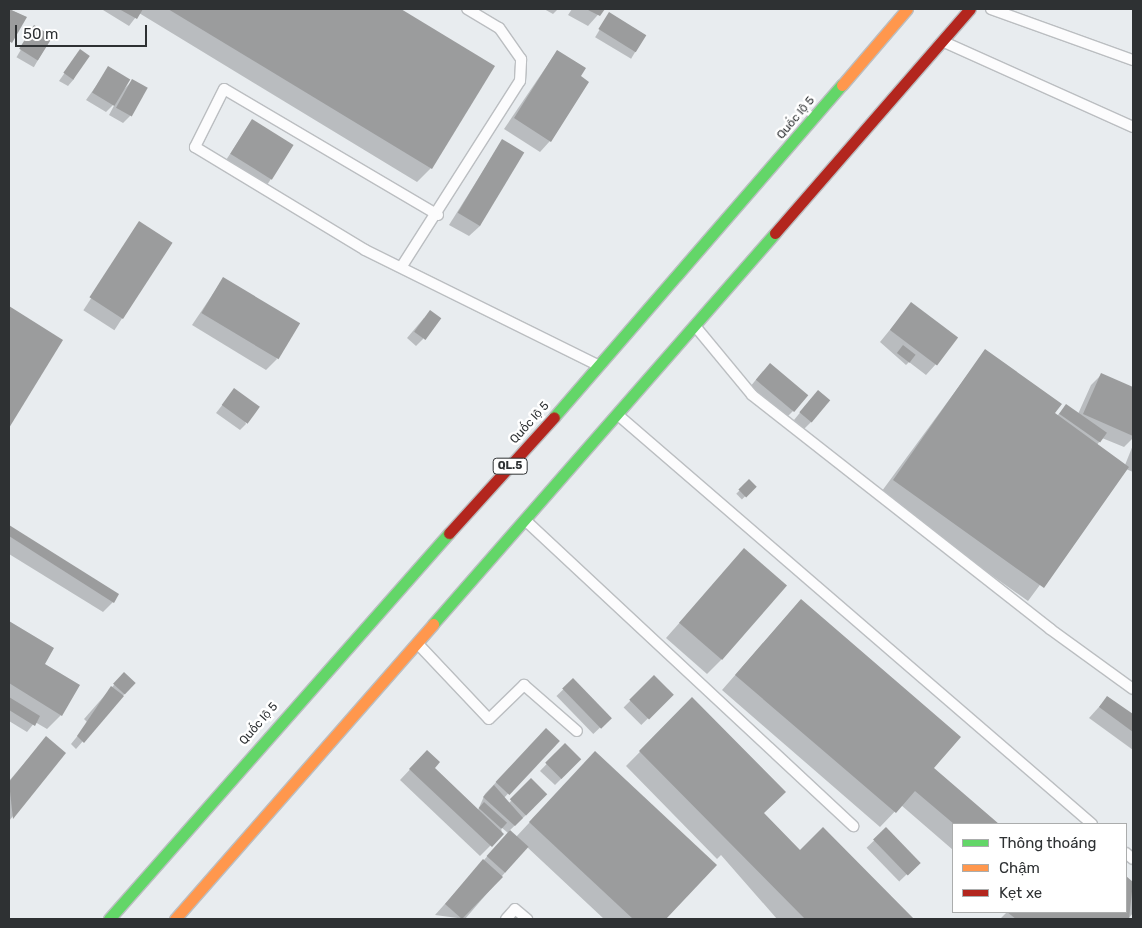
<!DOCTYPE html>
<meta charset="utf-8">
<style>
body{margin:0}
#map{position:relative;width:1142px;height:928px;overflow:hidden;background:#e8ecef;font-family:Rubik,sans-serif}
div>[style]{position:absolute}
.shadow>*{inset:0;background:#0003;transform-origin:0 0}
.building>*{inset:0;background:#9b9c9d;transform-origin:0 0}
.roads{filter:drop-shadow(1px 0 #bbbec1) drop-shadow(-1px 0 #bbbec1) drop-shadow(0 1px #bbbec1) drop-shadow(0 -1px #bbbec1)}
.lane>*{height:10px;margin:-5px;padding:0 5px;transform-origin:5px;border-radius:5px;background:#fcfcfd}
.fast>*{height:11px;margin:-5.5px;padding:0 5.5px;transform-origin:5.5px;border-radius:5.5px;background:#63d668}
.slow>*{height:11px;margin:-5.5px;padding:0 5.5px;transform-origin:5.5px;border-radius:5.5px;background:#ff974d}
.jam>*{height:11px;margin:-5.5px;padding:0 5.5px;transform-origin:5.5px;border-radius:5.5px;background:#b3261e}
span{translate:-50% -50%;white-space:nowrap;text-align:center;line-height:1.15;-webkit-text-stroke:5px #fff;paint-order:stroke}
.shield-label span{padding:1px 4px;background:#fff;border:1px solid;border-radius:4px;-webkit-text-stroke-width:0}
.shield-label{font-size:11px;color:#2e3133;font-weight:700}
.street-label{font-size:12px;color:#2e3133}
.frame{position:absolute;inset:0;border:10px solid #2e3133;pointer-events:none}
.legend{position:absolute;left:952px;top:823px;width:175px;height:90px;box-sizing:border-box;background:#fff;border:1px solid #abadad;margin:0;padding:6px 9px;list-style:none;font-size:15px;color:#2e3133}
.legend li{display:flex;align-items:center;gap:10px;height:25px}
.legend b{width:25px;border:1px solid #abadad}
.scale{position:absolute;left:15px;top:25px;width:132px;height:22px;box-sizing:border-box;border:2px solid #2e3133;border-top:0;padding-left:6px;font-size:15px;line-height:18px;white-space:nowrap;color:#2e3133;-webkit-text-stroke:4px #fff;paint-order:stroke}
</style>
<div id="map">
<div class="shadow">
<i style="clip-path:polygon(9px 9px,26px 17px,9px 44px)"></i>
<i style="clip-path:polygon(398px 9px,493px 66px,431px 168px,417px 182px,139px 13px,129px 26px,103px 10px)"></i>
<i style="clip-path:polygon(544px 9px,558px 9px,553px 14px)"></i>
<i style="clip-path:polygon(572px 9px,603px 9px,588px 26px,568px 15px)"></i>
<i style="left:609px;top:14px;width:42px;height:27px;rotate:31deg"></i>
<i style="left:34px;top:27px;width:20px;height:35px;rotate:30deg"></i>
<i style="clip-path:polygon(80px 51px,74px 79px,68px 86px,59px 81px)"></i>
<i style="clip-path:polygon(557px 51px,550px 141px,540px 152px,504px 129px)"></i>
<i style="clip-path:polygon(109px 68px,124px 89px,133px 80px,130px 116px,123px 123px,109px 115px,116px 102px,106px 112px,86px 100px)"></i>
<i style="left:252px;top:120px;width:48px;height:55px;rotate:33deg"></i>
<i style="clip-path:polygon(502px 141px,480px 226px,469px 236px,449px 225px)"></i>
<i style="left:140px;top:223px;width:37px;height:104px;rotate:33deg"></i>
<i style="clip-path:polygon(223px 279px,277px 359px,266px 370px,192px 325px)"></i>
<i style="clip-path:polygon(911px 304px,936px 364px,926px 375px,909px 362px,906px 365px,880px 342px)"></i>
<i style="clip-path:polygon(9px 308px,61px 340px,9px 425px)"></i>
<i style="clip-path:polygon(424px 318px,423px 339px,416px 346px,407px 338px)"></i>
<i style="clip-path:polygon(985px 351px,1057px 416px,1066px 406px,1078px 414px,1091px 385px,1101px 375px,1133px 389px,1133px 438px,1124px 447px,1102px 438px,1097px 445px,1125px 465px,1133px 445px,1133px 472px,1126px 469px,1028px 601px,879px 495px)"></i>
<i style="clip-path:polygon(763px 371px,793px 411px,786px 418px,750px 387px)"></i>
<i style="clip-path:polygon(234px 390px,246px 424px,240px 430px,216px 413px)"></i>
<i style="clip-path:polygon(811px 399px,811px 422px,804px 429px,794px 420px)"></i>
<i style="left:749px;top:481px;width:8px;height:18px;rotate:45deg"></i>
<i style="clip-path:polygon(9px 526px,118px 595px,113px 602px,103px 612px,9px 554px)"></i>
<i style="clip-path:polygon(744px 550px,721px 660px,707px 674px,666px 638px)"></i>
<i style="clip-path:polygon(801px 600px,933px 768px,997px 824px,953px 824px,953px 850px,901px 805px,880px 827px,722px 690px)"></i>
<i style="clip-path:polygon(9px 622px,53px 649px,43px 664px,61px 715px,47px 729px,35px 722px,27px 732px,9px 721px)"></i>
<i style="clip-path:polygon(121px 677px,134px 683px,76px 749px,71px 744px,88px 723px,84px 719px)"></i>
<i style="left:654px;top:677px;width:25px;height:43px;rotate:45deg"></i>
<i style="left:573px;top:680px;width:53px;height:23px;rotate:46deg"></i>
<i style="clip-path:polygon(1108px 697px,1133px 716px,1133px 750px,1089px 718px)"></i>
<i style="clip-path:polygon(692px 699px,763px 813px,800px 851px,823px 829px,913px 919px,777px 919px,721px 855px,717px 859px,626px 766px)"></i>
<i style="clip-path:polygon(46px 738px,64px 753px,9px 821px,9px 781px)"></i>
<i style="clip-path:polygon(535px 741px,558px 741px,502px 800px,507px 805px,531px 780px,526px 815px,509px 831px,516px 837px,581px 767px,715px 865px,664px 919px,604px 919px,527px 847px,465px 919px,435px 915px,508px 833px,501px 827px,502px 834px,480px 856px,400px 780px,417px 762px,433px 768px,478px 810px,485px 794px)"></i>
<i style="clip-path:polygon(558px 752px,562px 778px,555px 785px,540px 771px)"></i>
<i style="left:886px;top:829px;width:47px;height:27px;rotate:46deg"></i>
<i style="clip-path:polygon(1126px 878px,1133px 884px,1133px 913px,1128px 919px,1000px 919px,1007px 912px,1126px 912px)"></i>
</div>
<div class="building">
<i style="clip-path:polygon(9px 9px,27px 17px,12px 43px,9px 41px)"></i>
<i style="clip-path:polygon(119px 9px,143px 9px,137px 19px)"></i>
<i style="clip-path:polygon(168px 9px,401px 9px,495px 66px,432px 169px)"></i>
<i style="clip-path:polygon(586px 9px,605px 9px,600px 16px)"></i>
<i style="left:609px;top:12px;width:44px;height:20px;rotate:32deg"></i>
<i style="left:34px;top:25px;width:22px;height:28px;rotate:32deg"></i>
<i style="left:80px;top:49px;width:12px;height:29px;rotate:35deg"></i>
<i style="clip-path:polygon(557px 50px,586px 68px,581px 76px,589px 82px,551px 142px,514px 118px)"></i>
<i style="left:108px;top:66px;width:26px;height:31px;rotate:31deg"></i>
<i style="left:132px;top:79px;width:18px;height:33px;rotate:29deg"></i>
<i style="left:252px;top:119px;width:49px;height:41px;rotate:32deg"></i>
<i style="left:502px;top:139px;width:26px;height:86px;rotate:31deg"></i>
<i style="left:139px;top:221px;width:40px;height:91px;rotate:33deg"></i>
<i style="left:223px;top:277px;width:90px;height:42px;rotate:31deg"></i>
<i style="left:911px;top:302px;width:59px;height:35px;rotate:37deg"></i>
<i style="clip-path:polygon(9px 306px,63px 340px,9px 428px)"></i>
<i style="left:430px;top:310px;width:14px;height:27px;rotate:36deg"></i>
<i style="left:903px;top:345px;width:16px;height:10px;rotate:38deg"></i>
<i style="clip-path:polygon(985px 349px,1062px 404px,1055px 413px,1129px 467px,1044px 588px,893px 480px)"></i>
<i style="left:770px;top:363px;width:50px;height:22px;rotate:40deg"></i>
<i style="clip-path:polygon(1101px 373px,1133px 387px,1133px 436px,1083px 414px)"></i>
<i style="left:234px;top:388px;width:32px;height:21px;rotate:36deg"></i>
<i style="left:818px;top:390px;width:16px;height:29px;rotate:40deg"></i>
<i style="left:1066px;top:404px;width:50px;height:12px;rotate:35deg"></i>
<i style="left:749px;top:479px;width:11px;height:15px;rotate:45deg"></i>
<i style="clip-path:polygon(9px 525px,119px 594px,114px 603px,9px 536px)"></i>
<i style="left:744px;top:548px;width:57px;height:99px;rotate:41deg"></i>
<i style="clip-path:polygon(801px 599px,961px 737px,934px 768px,999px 824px,954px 824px,915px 791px,896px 813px,735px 675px)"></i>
<i style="clip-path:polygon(9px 621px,54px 648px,45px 664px,80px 685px,62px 716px,9px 683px)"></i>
<i style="left:124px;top:672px;width:16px;height:16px;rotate:43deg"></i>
<i style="left:654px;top:675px;width:28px;height:35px;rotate:45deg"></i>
<i style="left:573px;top:678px;width:56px;height:15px;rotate:46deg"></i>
<i style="clip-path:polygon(111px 686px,124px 696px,84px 743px,77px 736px)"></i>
<i style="clip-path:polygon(1107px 696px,1133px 714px,1133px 732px,1099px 707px)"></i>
<i style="clip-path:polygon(9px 697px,40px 716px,35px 726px,9px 710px)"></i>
<i style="clip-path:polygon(692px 697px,786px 792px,764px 813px,800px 850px,823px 827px,914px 919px,805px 919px,639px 751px)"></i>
<i style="left:546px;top:728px;width:19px;height:74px;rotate:43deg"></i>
<i style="clip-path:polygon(46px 736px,66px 753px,13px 819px,9px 782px)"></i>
<i style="left:565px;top:743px;width:23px;height:28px;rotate:45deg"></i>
<i style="clip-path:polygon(427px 750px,440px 762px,435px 768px,504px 834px,492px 847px,409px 769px)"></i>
<i style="clip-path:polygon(595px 751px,717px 865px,666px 919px,633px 919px,529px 822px)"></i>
<i style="left:531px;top:778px;width:23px;height:30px;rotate:45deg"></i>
<i style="clip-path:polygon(494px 785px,523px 818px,515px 826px,483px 797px)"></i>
<i style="left:484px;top:802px;width:31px;height:8px;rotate:42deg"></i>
<i style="left:886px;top:827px;width:50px;height:18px;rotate:46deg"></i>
<i style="left:510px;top:830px;width:25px;height:35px;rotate:42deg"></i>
<i style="clip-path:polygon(483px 859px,503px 877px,462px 919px,445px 904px)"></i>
<i style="clip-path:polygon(1126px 876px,1133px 882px,1129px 919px,1016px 919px,1007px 912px,1126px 912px)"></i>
</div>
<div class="roads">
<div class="lane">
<i style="left:991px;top:9px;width:151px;rotate:19.8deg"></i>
<i style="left:944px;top:42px;width:207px;rotate:24.2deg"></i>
<i style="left:438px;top:215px;width:248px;rotate:-149.5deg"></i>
<i style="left:224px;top:89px;width:65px;rotate:116.6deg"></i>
<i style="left:195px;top:147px;width:199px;rotate:31.2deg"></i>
<i style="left:365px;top:250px;width:260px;rotate:26.3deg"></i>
<i style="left:402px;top:266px;width:219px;rotate:-57.5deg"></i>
<i style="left:520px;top:81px;width:22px;rotate:-87deg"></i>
<i style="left:521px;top:59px;width:38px;rotate:-125deg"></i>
<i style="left:499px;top:28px;width:37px;rotate:-149deg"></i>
<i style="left:695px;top:326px;width:89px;rotate:50.4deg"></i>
<i style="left:752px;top:395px;width:379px;rotate:38.1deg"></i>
<i style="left:1050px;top:629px;width:102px;rotate:35.9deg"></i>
<i style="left:618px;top:415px;width:626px;rotate:40.79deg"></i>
<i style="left:525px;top:520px;width:449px;rotate:43deg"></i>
<i style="left:418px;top:644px;width:103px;rotate:46.6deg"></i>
<i style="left:489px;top:719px;width:49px;rotate:-44.2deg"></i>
<i style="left:524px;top:685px;width:70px;rotate:41deg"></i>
<i style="left:1126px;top:853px;width:9px;rotate:41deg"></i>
<i style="left:506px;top:919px;width:13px;rotate:-48deg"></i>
<i style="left:515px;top:909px;width:16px;rotate:40deg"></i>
</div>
<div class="fast">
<i style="left:554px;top:417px;width:440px;rotate:-49.1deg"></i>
<i style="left:433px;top:624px;width:519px;rotate:-48.82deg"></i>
<i style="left:109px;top:919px;width:514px;rotate:-48.63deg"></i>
</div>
<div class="slow">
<i style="left:842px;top:85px;width:100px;rotate:-49.5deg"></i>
<i style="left:175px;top:919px;width:392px;rotate:-48.8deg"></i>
</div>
<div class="jam">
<i style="left:775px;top:233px;width:297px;rotate:-49deg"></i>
<i style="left:449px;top:533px;width:156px;rotate:-47.8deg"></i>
</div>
</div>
<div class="shield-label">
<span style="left:510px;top:466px">QL.5</span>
</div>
<div class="street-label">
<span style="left:796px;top:118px;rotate:-50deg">Quốc lộ 5</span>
<span style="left:530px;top:423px;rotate:-48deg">Quốc lộ 5</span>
<span style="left:259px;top:724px;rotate:-49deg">Quốc lộ 5</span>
</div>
<div class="frame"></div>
<ul class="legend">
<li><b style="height:6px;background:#63d668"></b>Thông thoáng</li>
<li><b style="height:6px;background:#ff974d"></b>Chậm</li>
<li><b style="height:6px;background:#b3261e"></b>Kẹt xe</li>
</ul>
<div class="scale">50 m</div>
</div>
